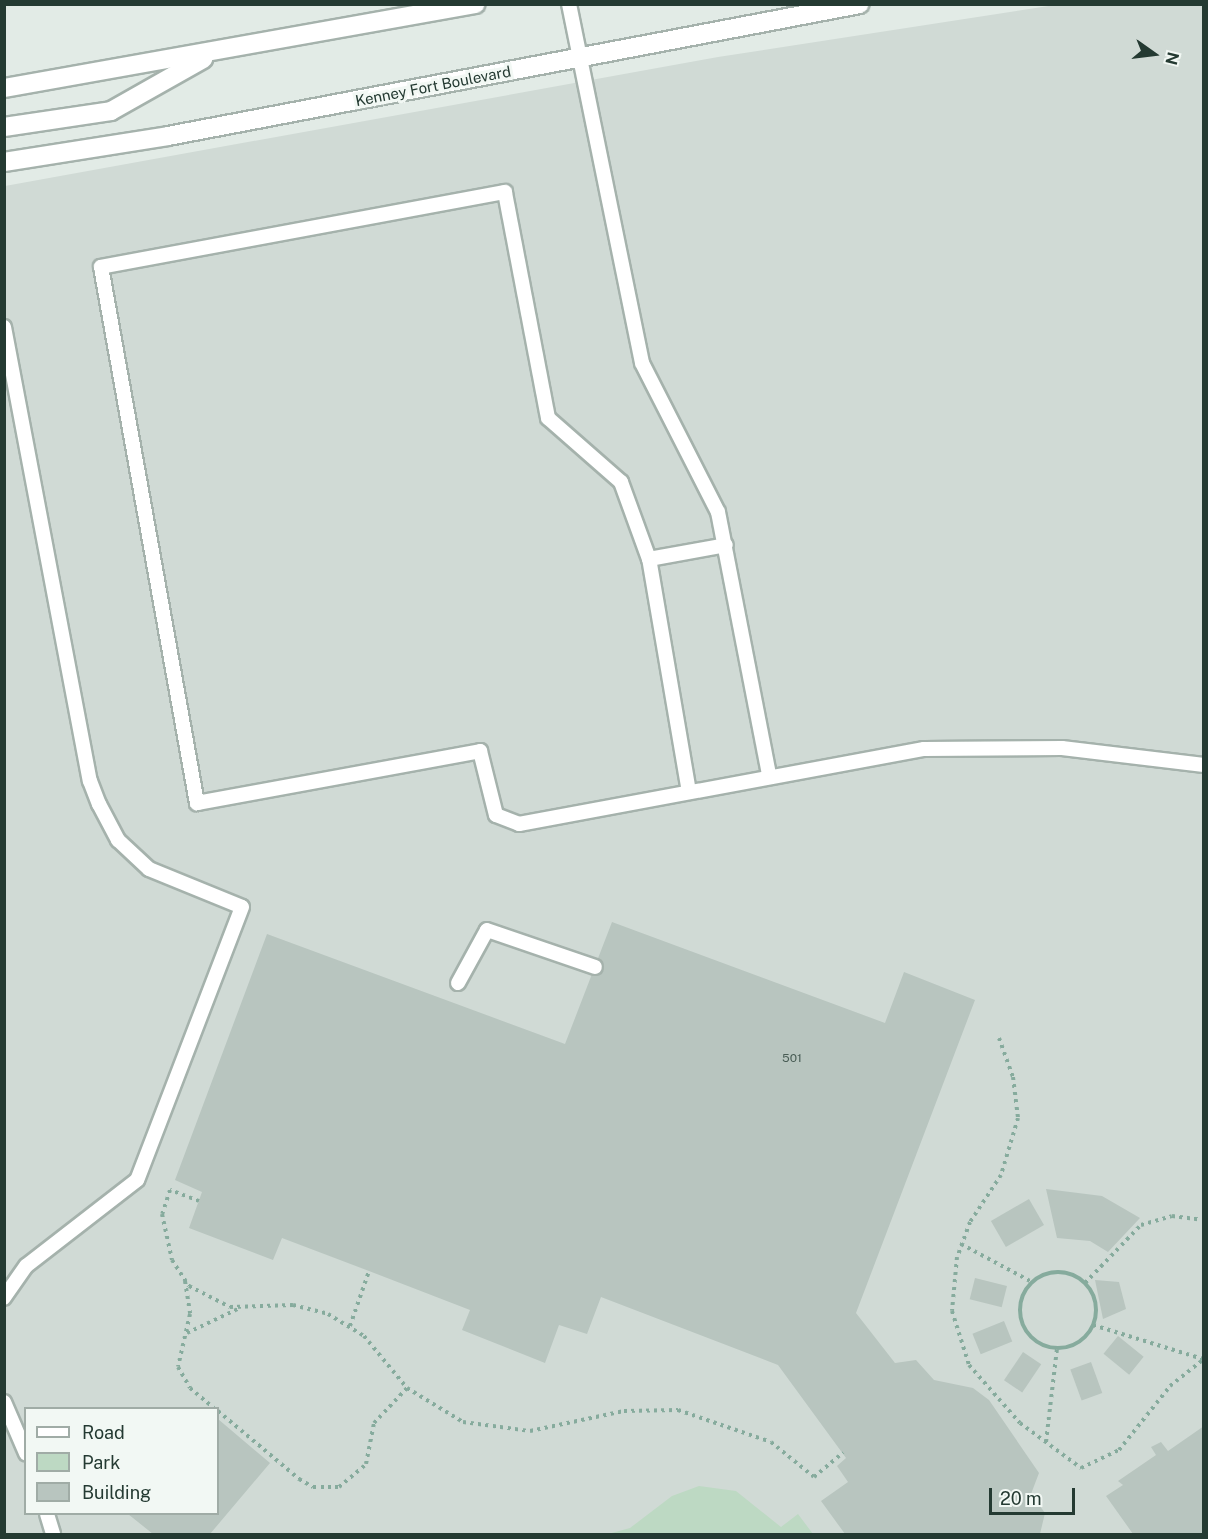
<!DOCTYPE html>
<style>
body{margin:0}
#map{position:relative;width:1208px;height:1539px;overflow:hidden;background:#e2ebe6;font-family:"Public Sans",sans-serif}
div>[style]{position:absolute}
.built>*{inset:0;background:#d0dad5}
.green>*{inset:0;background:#bdd9c3}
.building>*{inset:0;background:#b8c5bf;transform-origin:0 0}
.path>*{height:4px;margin-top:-2px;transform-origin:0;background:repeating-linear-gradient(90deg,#86ab9d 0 3px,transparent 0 7.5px)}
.path>.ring{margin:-2px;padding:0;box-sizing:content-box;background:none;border:4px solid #86ab9d;border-radius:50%}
.roads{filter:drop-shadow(2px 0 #a5b2ac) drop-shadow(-2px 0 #a5b2ac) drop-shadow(0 2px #a5b2ac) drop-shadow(0 -2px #a5b2ac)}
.lane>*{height:14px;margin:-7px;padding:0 7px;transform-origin:7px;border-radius:7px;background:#fff}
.secondary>*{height:18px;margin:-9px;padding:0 9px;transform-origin:9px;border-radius:9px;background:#fff}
span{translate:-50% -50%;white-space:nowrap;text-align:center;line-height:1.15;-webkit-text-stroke:6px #f2f8f4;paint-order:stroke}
.number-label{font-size:12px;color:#495d55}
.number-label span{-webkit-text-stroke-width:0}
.street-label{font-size:15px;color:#243a32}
.frame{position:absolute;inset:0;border:6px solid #243a32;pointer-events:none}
.legend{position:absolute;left:24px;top:1407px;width:195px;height:108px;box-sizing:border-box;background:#f2f8f4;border:2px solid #a0aca6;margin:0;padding:8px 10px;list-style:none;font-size:18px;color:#243a32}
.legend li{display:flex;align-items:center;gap:12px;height:30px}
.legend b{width:30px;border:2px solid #a0aca6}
.north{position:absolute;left:1124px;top:24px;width:60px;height:60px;-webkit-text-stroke:4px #f2f8f4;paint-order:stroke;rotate:104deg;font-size:16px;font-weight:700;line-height:24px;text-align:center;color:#243a32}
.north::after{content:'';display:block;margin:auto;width:21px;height:27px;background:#243a32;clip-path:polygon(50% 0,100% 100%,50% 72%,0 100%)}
.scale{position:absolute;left:989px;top:1488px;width:86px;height:27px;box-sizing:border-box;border:3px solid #243a32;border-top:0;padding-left:8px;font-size:18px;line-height:21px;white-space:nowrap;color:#243a32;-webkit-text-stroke:4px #f2f8f4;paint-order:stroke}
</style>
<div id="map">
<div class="built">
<i style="clip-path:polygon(evenodd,1055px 5px,1203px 5px,1203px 1534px,5px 1534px,5px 186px,718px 57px,1055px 5px,26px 1408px,218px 1408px,218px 1514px,26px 1514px,26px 1408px)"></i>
</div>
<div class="green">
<i style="clip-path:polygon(699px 1486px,736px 1491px,781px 1527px,798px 1514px,813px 1534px,608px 1534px,630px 1528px,672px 1496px)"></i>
</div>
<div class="building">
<i style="clip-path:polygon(612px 922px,885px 1023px,904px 972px,975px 1000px,856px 1313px,895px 1363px,916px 1360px,934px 1380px,973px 1388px,989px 1400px,1039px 1473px,1031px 1494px,1045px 1513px,1040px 1534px,845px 1534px,821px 1501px,848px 1482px,837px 1466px,846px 1458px,778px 1365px,601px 1297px,587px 1334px,559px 1325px,545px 1363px,462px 1330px,470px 1310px,369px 1271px,282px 1238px,273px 1260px,189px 1228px,202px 1192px,175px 1180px,267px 934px,565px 1044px)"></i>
<i style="clip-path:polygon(1046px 1189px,1102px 1196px,1140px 1218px,1108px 1252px,1090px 1241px,1057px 1238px)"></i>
<i style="left:1029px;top:1199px;width:30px;height:44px;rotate:60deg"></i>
<i style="left:975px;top:1278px;width:33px;height:22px;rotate:14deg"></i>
<i style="clip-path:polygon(1095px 1280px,1119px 1282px,1126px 1309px,1103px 1319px)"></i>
<i style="left:1004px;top:1321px;width:22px;height:34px;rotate:68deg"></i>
<i style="left:1118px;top:1336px;width:33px;height:23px;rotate:39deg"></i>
<i style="left:1023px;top:1352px;width:22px;height:34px;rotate:34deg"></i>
<i style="left:1091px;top:1362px;width:33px;height:22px;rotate:70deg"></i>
<i style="clip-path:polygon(218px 1419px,270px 1463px,210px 1534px,153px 1534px,128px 1514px,218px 1514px)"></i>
<i style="clip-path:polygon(1204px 1426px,1204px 1534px,1133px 1534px,1106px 1496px,1123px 1485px,1118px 1481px,1156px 1455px,1151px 1447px,1161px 1442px,1168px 1451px)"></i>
</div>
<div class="path">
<i style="left:999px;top:1038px;width:41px;rotate:70.3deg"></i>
<i style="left:1013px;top:1077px;width:41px;rotate:83deg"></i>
<i style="left:1018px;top:1118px;width:59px;rotate:106.6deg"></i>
<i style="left:1001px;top:1175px;width:56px;rotate:123.4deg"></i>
<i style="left:970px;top:1222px;width:37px;rotate:110deg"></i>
<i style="left:957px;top:1257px;width:54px;rotate:95.3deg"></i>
<i style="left:952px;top:1311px;width:57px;rotate:72.5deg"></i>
<i style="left:969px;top:1365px;width:77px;rotate:48.7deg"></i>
<i style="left:1020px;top:1423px;width:76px;rotate:36.4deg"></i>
<i style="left:1081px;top:1468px;width:42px;rotate:-25.3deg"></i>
<i style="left:1119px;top:1450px;width:82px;rotate:-51.4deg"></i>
<i style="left:1170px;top:1386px;width:43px;rotate:-38.5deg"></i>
<i style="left:199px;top:1201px;width:31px;rotate:-159deg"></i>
<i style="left:170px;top:1190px;width:25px;rotate:108deg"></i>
<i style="left:162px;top:1214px;width:47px;rotate:77.7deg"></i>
<i style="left:172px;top:1260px;width:31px;rotate:57deg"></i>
<i style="left:189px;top:1286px;width:46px;rotate:27.1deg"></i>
<i style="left:230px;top:1307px;width:63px;rotate:-1.8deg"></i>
<i style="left:293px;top:1305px;width:36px;rotate:14deg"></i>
<i style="left:328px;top:1314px;width:42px;rotate:31.4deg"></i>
<i style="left:364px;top:1336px;width:67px;rotate:50.4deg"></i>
<i style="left:407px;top:1388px;width:66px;rotate:31.3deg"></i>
<i style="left:463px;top:1422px;width:68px;rotate:7.7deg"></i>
<i style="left:530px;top:1431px;width:96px;rotate:-12deg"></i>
<i style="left:624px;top:1411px;width:54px;rotate:-1.1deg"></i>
<i style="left:678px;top:1410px;width:98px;rotate:19deg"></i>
<i style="left:771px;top:1442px;width:55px;rotate:39.1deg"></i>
<i style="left:814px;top:1477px;width:38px;rotate:-40deg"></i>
<i style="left:961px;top:1244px;width:81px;rotate:28.2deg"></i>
<i class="ring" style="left:1020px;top:1272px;width:72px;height:72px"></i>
<i style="left:185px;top:1281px;width:33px;rotate:81deg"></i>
<i style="left:190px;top:1314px;width:54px;rotate:102.8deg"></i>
<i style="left:178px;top:1367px;width:24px;rotate:60deg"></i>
<i style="left:190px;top:1388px;width:31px;rotate:40deg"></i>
<i style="left:1085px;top:1283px;width:81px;rotate:-46deg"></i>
<i style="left:1141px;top:1225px;width:32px;rotate:-16deg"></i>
<i style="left:1172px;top:1216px;width:32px;rotate:7deg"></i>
<i style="left:1093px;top:1325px;width:115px;rotate:17.2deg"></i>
<i style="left:350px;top:1326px;width:58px;rotate:-70.9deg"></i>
<i style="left:187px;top:1333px;width:59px;rotate:-25.3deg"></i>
<i style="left:218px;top:1411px;width:106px;rotate:40deg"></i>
<i style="left:299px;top:1479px;width:16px;rotate:30deg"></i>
<i style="left:313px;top:1487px;width:26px"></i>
<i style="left:339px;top:1487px;width:35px;rotate:-40deg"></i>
<i style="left:366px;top:1464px;width:42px;rotate:-79deg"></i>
<i style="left:374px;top:1423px;width:48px;rotate:-46.7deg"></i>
<i style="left:1046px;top:1442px;width:95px;rotate:-83.3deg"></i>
</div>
<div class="roads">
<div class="lane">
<i style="left:569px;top:4px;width:366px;rotate:78.5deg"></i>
<i style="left:642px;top:363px;width:167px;rotate:63deg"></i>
<i style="left:718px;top:512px;width:267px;rotate:79deg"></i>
<i style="left:4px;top:327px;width:462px;rotate:79.3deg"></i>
<i style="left:90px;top:781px;width:25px;rotate:69deg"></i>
<i style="left:99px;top:804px;width:41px;rotate:62.2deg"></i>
<i style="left:118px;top:840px;width:42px;rotate:43.1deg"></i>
<i style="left:149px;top:869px;width:100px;rotate:22.2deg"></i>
<i style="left:242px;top:907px;width:292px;rotate:111deg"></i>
<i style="left:137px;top:1180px;width:140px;rotate:142.2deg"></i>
<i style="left:26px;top:1266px;width:39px;rotate:125deg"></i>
<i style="left:649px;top:559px;width:82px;rotate:-110deg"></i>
<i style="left:621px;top:482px;width:97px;rotate:-138.8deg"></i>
<i style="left:548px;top:418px;width:230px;rotate:-100.8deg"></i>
<i style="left:505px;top:192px;width:411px;rotate:169.5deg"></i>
<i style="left:101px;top:267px;width:545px;rotate:79.85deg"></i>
<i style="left:197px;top:803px;width:288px;rotate:-10.4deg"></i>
<i style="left:480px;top:751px;width:66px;rotate:76deg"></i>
<i style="left:496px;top:815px;width:25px;rotate:21deg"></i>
<i style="left:519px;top:824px;width:412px;rotate:-10.5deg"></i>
<i style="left:924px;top:749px;width:138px;rotate:-0.4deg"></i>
<i style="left:1062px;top:748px;width:143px;rotate:6.8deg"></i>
<i style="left:689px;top:792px;width:236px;rotate:-99.7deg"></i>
<i style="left:649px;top:559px;width:78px;rotate:-10.3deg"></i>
<i style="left:458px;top:983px;width:60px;rotate:-61.3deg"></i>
<i style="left:487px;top:930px;width:114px;rotate:18.9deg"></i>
<i style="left:4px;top:1402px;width:56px;rotate:66.7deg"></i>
<i style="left:47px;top:1514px;width:21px;rotate:73deg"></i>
</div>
<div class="secondary">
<i style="left:4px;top:88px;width:479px;rotate:-10.1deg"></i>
<i style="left:4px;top:127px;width:108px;rotate:-8.5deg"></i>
<i style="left:111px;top:111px;width:106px;rotate:-29.5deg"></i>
<i style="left:4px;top:162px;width:166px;rotate:-9deg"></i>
<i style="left:168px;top:136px;width:704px;rotate:-10.8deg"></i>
</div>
</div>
<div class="number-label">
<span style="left:792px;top:1059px">501</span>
</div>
<div class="street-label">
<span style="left:433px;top:86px;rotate:-11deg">Kenney Fort Boulevard</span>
</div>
<div class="frame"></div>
<ul class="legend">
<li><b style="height:8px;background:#fff"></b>Road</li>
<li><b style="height:16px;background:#bdd9c3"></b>Park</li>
<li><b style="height:16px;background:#b8c5bf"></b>Building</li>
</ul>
<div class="north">N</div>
<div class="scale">20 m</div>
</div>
